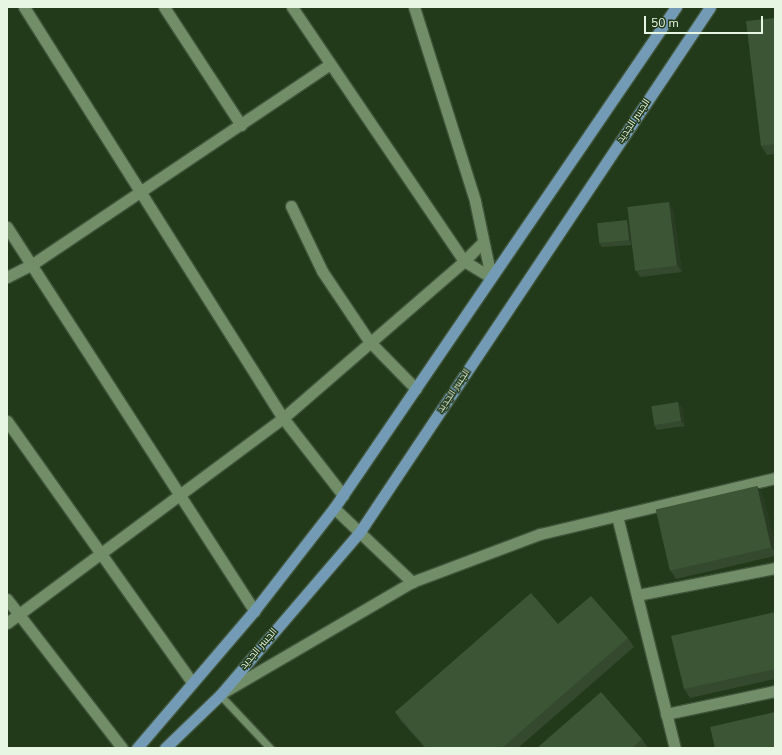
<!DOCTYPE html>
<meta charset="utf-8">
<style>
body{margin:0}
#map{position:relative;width:782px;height:755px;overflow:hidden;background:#233a1a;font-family:"Nunito Sans",Cairo,sans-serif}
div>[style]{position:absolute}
.roads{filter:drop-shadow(1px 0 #3f5439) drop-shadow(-1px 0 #3f5439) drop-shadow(0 1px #3f5439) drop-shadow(0 -1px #3f5439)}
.service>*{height:7px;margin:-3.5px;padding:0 3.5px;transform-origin:3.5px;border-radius:3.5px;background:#728e69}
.minor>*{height:11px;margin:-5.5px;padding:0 5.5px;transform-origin:5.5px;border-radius:5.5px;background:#728e69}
.tertiary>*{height:11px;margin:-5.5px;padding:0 5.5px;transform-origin:5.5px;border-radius:5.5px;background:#728e69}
.primary>*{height:11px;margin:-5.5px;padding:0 5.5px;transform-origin:5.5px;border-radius:5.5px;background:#749bb5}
.wall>*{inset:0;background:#34492d}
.shaded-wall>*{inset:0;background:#2a3c24}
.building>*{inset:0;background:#3c5534;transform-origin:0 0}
span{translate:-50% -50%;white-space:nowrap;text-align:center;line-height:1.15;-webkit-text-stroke:3px #233a1a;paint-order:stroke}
.street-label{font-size:10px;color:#e7f6e2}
.frame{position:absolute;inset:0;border:8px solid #e7f6e2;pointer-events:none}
.scale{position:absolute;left:644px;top:16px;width:119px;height:18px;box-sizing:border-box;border:2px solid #e7f6e2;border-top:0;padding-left:5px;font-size:12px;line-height:14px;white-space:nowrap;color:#e7f6e2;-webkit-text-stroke:3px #233a1a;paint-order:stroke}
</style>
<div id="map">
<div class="roads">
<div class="service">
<i style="left:220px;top:695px;width:73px;rotate:46.7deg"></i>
</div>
<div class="minor">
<i style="left:24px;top:7px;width:486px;rotate:57.8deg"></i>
<i style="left:283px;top:418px;width:98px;rotate:52.1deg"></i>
<i style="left:164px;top:7px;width:141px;rotate:56.9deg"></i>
<i style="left:292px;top:7px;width:307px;rotate:55.9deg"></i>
<i style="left:464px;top:261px;width:31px;rotate:31deg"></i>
<i style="left:414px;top:7px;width:203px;rotate:72.5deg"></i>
<i style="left:475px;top:201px;width:78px;rotate:78.1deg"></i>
<i style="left:291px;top:206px;width:72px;rotate:64.5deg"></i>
<i style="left:322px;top:271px;width:84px;rotate:56.1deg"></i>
<i style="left:369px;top:341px;width:67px;rotate:45.6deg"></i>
<i style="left:7px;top:227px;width:457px;rotate:57.2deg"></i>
<i style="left:7px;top:277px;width:27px;rotate:-27deg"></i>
<i style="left:31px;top:265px;width:359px;rotate:-33.9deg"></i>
<i style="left:7px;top:421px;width:320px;rotate:54.7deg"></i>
<i style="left:617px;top:516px;width:239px;rotate:76deg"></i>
<i style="left:637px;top:595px;width:141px;rotate:-11.1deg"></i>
<i style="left:7px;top:599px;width:188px;rotate:52.3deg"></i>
<i style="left:7px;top:623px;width:344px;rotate:-36.6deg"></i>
<i style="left:283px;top:418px;width:240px;rotate:-40.9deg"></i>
<i style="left:464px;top:261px;width:27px;rotate:-45deg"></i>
<i style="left:666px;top:714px;width:111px;rotate:-11.9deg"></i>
</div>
<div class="tertiary">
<i style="left:334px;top:508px;width:108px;rotate:43.5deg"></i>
<i style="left:222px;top:693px;width:220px;rotate:-30.3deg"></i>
<i style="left:412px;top:582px;width:137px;rotate:-20.6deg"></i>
<i style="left:540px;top:534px;width:242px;rotate:-13.4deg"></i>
</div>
<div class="primary">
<i style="left:137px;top:748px;width:180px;rotate:-49.5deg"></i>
<i style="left:254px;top:611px;width:130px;rotate:-52.2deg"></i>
<i style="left:334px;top:508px;width:607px;rotate:-55.68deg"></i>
<i style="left:165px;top:748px;width:76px;rotate:-43.9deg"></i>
<i style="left:220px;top:695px;width:213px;rotate:-49.4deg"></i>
<i style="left:359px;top:533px;width:632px;rotate:-56.28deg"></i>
</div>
</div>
<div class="wall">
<i style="clip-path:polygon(775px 18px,775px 154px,767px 155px,761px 146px)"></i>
<i style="clip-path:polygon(673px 209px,682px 272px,640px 277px,636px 270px,631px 238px,632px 245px,602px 247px,599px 243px,629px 223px)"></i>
<i style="clip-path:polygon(682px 407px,685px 426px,657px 430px,654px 425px)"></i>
<i style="clip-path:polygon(757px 486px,763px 495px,775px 544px,775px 556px,676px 579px,670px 570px)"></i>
<i style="clip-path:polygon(775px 612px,775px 679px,690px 698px,684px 689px)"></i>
<i style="clip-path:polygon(558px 624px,628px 638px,634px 647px,518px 748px,425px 748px,401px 721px,395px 712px)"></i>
<i style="clip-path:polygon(642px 739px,648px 748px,537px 748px)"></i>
</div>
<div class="shaded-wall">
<i style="clip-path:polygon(669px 202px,673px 209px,682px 272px,677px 265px)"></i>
<i style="clip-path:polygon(627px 220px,630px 224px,632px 245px,629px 240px)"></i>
<i style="clip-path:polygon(678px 402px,682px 407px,685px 426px,681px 421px)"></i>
<i style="clip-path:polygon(757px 486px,763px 495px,775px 544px,775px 552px,771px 547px)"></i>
</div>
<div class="building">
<i style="clip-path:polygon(775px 18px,775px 144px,761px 146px,746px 21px)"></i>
<i style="left:669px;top:202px;width:64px;height:42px;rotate:83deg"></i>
<i style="left:627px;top:220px;width:20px;height:30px;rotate:84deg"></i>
<i style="left:678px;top:402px;width:19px;height:27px;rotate:81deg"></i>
<i style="left:757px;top:486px;width:63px;height:104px;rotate:77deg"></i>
<i style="clip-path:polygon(531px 593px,558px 624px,591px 596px,628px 638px,502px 748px,426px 748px,395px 712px)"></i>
<i style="clip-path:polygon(775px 612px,775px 669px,684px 689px,671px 636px)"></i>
<i style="clip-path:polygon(601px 692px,642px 739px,632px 748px,537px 748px)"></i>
<i style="clip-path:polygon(775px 712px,775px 748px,715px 748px,710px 727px)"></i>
</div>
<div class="street-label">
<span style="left:634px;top:121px;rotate:-56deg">الجسر الجديد</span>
<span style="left:454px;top:391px;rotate:-56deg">الجسر الجديد</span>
<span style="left:259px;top:649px;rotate:-49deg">الجسر الجديد</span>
</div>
<div class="frame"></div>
<div class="scale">50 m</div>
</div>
